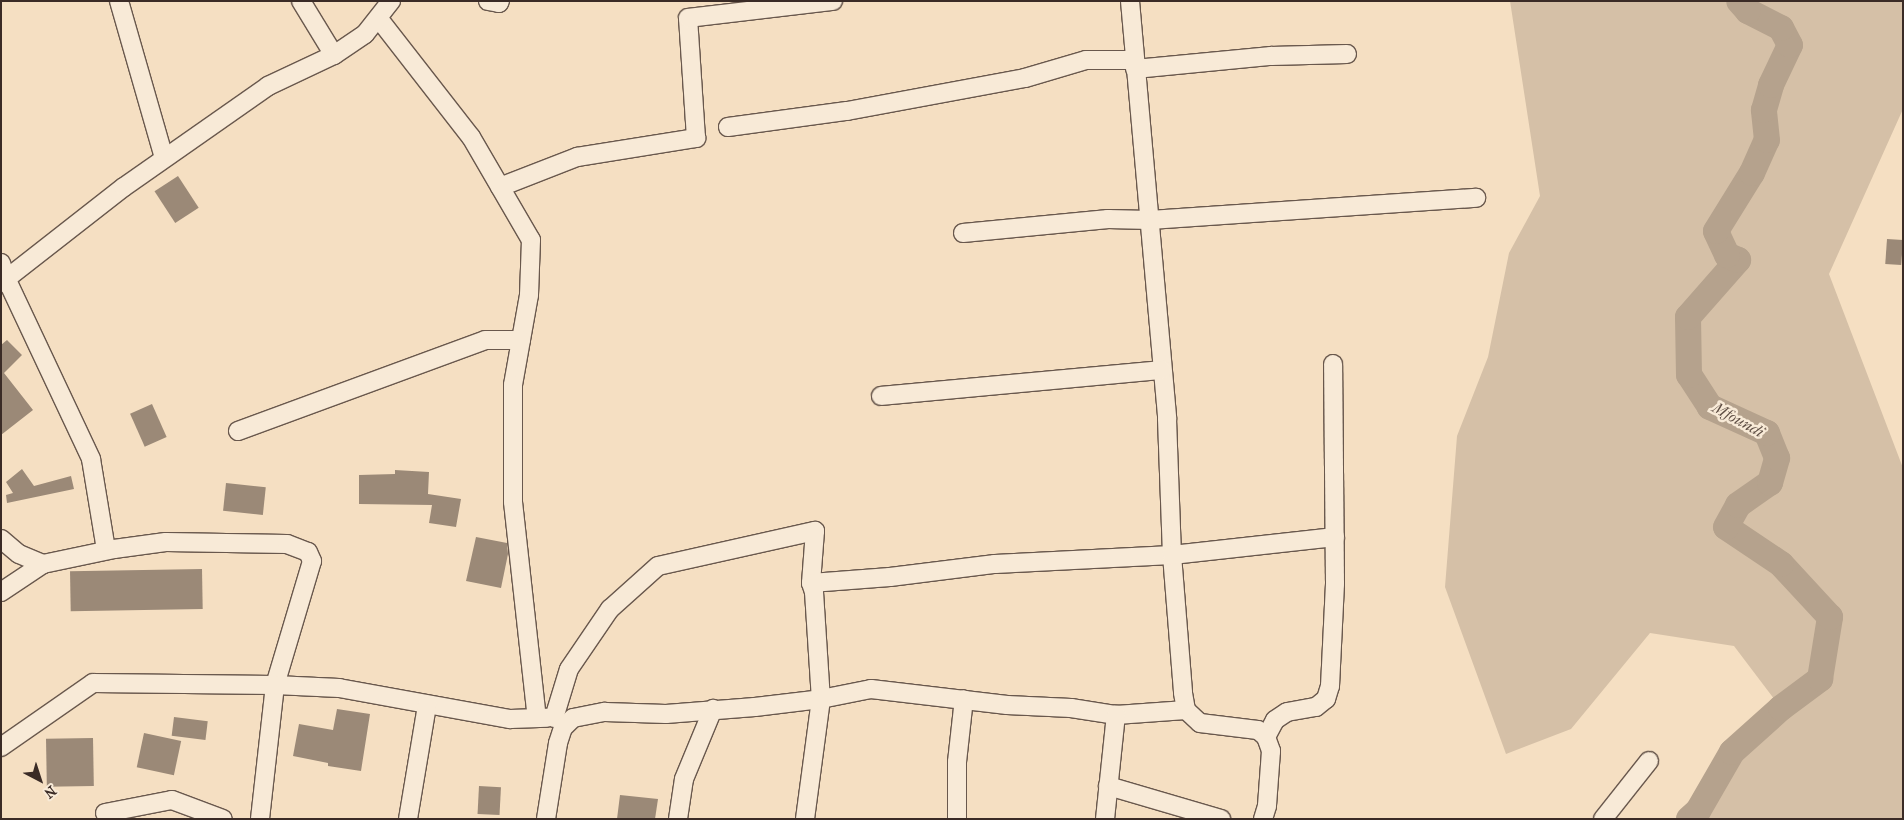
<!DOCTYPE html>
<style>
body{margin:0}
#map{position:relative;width:1904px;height:820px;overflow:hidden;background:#f5dfc2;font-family:"IM FELL French Canon",serif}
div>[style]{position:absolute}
.green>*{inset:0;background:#d5c0a7}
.river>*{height:26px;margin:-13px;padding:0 13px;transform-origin:13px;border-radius:13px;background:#b5a28d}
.building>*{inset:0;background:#9b8977;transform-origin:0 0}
.roads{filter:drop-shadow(1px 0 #69584d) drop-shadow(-1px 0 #69584d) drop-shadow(0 1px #69584d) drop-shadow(0 -1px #69584d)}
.minor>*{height:18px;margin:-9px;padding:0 9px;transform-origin:9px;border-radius:9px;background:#f8ead7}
span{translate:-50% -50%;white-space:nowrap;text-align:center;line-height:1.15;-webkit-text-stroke:5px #f8ead7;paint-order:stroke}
.water-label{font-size:16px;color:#5f4f45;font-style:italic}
.frame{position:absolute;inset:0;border:2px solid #3a2b26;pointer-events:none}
.north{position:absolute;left:15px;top:755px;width:50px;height:50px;-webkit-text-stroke:4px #f8ead7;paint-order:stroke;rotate:140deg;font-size:14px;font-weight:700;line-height:20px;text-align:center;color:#3a2b26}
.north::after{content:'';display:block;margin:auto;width:18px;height:22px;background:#3a2b26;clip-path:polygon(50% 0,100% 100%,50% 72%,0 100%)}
</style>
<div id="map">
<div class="green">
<i style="clip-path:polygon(1510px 1px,1903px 1px,1903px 109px,1829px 274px,1903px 468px,1903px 819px,1689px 819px,1698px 810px,1732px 752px,1781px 708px,1734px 646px,1650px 633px,1571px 729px,1506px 754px,1445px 587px,1457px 436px,1488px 357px,1509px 253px,1540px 196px)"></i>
</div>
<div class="river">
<i style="left:1689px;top:819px;width:12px;rotate:-42deg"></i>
<i style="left:1698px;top:811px;width:68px;rotate:-60deg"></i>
<i style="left:1732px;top:752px;width:66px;rotate:-41.9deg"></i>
<i style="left:1781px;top:708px;width:49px;rotate:-36.6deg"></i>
<i style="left:1820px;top:679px;width:63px;rotate:-80.8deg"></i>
<i style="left:1830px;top:617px;width:72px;rotate:-132.8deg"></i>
<i style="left:1781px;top:564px;width:66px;rotate:-146.1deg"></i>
<i style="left:1726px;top:527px;width:25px;rotate:-61deg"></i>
<i style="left:1738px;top:505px;width:39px;rotate:-35deg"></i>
<i style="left:1770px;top:483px;width:26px;rotate:-74deg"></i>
<i style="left:1777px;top:458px;width:27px;rotate:-112deg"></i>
<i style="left:1767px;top:433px;width:63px;rotate:-155.5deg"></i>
<i style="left:1710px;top:407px;width:38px;rotate:-123deg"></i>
<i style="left:1689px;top:375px;width:58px;rotate:-91deg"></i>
<i style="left:1688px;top:317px;width:76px;rotate:-48.7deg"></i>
<i style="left:1738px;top:260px;width:12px;rotate:-156deg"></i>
<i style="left:1727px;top:255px;width:26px;rotate:-115deg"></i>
<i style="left:1716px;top:231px;width:68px;rotate:-58.2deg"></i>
<i style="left:1752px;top:173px;width:36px;rotate:-66deg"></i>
<i style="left:1767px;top:140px;width:30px;rotate:-96deg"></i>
<i style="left:1764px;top:110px;width:26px;rotate:-74deg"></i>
<i style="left:1771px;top:85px;width:44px;rotate:-64.6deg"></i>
<i style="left:1790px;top:45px;width:19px;rotate:-118deg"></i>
<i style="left:1781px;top:28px;width:37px;rotate:-153deg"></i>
<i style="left:1748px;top:11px;width:13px;rotate:-132deg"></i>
</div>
<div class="building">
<i style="left:178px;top:176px;width:38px;height:28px;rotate:57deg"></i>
<i style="left:1887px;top:239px;width:16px;height:25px;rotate:4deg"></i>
<i style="clip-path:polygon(7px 340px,22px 355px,4px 373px,33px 410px,1px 435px,1px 345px)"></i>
<i style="left:152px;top:404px;width:36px;height:24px;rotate:66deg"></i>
<i style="clip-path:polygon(22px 469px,34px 486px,71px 476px,74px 489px,7px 503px,6px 495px,13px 493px,6px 482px)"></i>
<i style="clip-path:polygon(395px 470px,429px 472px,428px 494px,461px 499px,456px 527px,429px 523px,432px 505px,359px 504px,359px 475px,395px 474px)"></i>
<i style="left:226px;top:483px;width:40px;height:28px;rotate:6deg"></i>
<i style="clip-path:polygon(476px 537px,507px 543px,508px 554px,501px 588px,466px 581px)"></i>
<i style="left:202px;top:569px;width:40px;height:132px;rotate:89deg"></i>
<i style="clip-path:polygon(337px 709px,370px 714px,361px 771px,328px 766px,328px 763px,293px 756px,299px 724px,333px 730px)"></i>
<i style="left:174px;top:717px;width:34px;height:19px;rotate:7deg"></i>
<i style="left:144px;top:733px;width:38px;height:35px;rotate:12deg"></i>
<i style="left:93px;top:738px;width:48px;height:47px;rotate:89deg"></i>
<i style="left:479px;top:786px;width:22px;height:28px;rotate:3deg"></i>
<i style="clip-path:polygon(620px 795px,658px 799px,655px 819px,617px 819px)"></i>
</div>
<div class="roads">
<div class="minor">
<i style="left:119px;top:1px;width:163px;rotate:74deg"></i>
<i style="left:301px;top:1px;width:63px;rotate:58.6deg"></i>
<i style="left:488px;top:1px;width:11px;rotate:10deg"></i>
<i style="left:499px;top:3px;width:2px;rotate:-63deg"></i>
<i style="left:1130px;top:1px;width:420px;rotate:84.9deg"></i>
<i style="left:1167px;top:419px;width:136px;rotate:87.9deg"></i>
<i style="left:1172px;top:555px;width:138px;rotate:85.4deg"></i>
<i style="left:1183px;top:693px;width:17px;rotate:80deg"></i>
<i style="left:1186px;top:710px;width:19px;rotate:43deg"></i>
<i style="left:1200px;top:723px;width:58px;rotate:6.9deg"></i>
<i style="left:1258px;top:730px;width:11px;rotate:41deg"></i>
<i style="left:1266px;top:737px;width:15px;rotate:70deg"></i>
<i style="left:1271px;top:751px;width:55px;rotate:94.2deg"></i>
<i style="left:1267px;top:806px;width:14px;rotate:107deg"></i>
<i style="left:379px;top:19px;width:150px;rotate:52.1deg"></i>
<i style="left:471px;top:137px;width:119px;rotate:59.8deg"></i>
<i style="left:531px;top:240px;width:55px;rotate:92.1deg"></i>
<i style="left:529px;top:295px;width:91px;rotate:100.1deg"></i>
<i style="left:513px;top:385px;width:117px;rotate:90deg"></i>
<i style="left:513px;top:502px;width:217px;rotate:83.7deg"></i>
<i style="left:1135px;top:69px;width:137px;rotate:-5.5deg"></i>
<i style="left:1271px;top:56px;width:76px;rotate:-1.5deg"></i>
<i style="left:728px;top:127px;width:120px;rotate:-7.7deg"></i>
<i style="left:847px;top:111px;width:181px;rotate:-10.5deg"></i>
<i style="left:1025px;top:78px;width:64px;rotate:-16.4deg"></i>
<i style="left:1086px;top:60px;width:48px"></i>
<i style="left:500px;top:187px;width:83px;rotate:-21.3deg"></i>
<i style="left:577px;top:157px;width:121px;rotate:-9.1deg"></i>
<i style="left:696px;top:138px;width:120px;rotate:-93.8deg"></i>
<i style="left:688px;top:18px;width:146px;rotate:-6.7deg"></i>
<i style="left:963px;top:233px;width:146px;rotate:-5.5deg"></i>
<i style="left:1108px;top:219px;width:42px;rotate:1.4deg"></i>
<i style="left:1150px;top:220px;width:327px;rotate:-3.9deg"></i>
<i style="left:1px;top:263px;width:16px;rotate:72deg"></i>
<i style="left:6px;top:278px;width:200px;rotate:64.8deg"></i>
<i style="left:91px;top:459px;width:92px;rotate:80.6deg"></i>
<i style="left:1px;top:283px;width:156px;rotate:-38deg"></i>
<i style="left:124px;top:187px;width:176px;rotate:-35deg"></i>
<i style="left:268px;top:86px;width:73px;rotate:-25.2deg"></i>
<i style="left:334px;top:55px;width:37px;rotate:-34deg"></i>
<i style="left:365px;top:34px;width:42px;rotate:-51.8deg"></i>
<i style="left:881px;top:396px;width:282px;rotate:-5.3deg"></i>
<i style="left:238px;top:431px;width:263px;rotate:-20.2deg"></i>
<i style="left:485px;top:340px;width:36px"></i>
<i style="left:1px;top:539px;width:23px;rotate:40deg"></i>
<i style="left:19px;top:554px;width:26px;rotate:23deg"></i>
<i style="left:811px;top:583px;width:79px;rotate:-4.3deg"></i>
<i style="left:890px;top:577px;width:106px;rotate:-7.1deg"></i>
<i style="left:995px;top:564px;width:177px;rotate:-2.9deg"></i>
<i style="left:1172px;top:555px;width:164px;rotate:-6.3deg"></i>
<i style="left:1px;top:592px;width:50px;rotate:-33.7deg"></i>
<i style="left:43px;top:564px;width:73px;rotate:-11.9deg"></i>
<i style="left:114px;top:549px;width:52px;rotate:-7.7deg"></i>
<i style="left:166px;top:542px;width:121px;rotate:0.9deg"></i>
<i style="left:287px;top:544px;width:22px;rotate:21deg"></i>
<i style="left:308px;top:552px;width:10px;rotate:66deg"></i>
<i style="left:312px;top:561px;width:129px;rotate:106.6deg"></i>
<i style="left:275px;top:685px;width:135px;rotate:96.4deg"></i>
<i style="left:554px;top:718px;width:51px;rotate:-73deg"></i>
<i style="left:569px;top:669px;width:73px;rotate:-55.7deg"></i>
<i style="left:610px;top:609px;width:64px;rotate:-41.9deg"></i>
<i style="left:658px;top:566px;width:161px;rotate:-12.6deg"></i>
<i style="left:815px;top:531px;width:52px;rotate:94.4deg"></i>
<i style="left:811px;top:583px;width:9px;rotate:72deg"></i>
<i style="left:814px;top:592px;width:107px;rotate:86.3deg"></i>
<i style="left:821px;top:699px;width:121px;rotate:97.6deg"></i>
<i style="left:1266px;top:737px;width:19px;rotate:-62deg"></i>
<i style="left:1275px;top:720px;width:14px;rotate:-34deg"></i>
<i style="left:1287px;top:712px;width:29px;rotate:-10deg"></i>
<i style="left:1316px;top:707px;width:13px;rotate:-39deg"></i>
<i style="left:1326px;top:699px;width:14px;rotate:-73deg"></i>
<i style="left:1330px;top:686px;width:102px;rotate:-87.2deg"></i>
<i style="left:1335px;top:584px;width:220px;rotate:-90.5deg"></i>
<i style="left:1px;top:747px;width:112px;rotate:-34.8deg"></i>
<i style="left:93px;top:683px;width:182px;rotate:0.6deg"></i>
<i style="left:275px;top:685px;width:64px;rotate:2.7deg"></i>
<i style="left:339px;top:688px;width:174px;rotate:10.3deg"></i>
<i style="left:510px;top:719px;width:37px;rotate:-2deg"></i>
<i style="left:1108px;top:786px;width:118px;rotate:16.3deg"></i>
<i style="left:105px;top:813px;width:68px;rotate:-11deg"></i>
<i style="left:172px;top:800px;width:54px;rotate:20.4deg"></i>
<i style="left:408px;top:819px;width:116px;rotate:-80.5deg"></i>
<i style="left:546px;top:819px;width:77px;rotate:-81deg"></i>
<i style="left:558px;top:743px;width:16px;rotate:-72deg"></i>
<i style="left:563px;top:728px;width:14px;rotate:-45deg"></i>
<i style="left:573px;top:718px;width:33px;rotate:-11deg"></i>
<i style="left:605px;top:712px;width:61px;rotate:1.9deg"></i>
<i style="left:666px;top:714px;width:89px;rotate:-4.5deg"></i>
<i style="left:755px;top:707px;width:66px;rotate:-6.9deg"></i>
<i style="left:821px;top:699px;width:51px;rotate:-11.3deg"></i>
<i style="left:871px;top:689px;width:137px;rotate:6.7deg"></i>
<i style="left:1007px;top:705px;width:64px;rotate:2.7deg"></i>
<i style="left:1071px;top:708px;width:46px;rotate:8.8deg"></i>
<i style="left:1116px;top:715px;width:70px;rotate:-4.1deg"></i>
<i style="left:678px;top:819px;width:40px;rotate:-81.5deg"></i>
<i style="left:684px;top:779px;width:76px;rotate:-67.5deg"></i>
<i style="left:957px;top:819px;width:57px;rotate:-90deg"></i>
<i style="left:957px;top:762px;width:63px;rotate:-83.7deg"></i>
<i style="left:1105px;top:819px;width:105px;rotate:-84deg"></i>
<i style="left:1603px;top:819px;width:74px;rotate:-51.6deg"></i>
</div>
</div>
<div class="water-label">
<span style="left:1738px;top:420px;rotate:29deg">Mfoundi</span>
</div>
<div class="frame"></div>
<div class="north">N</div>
</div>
